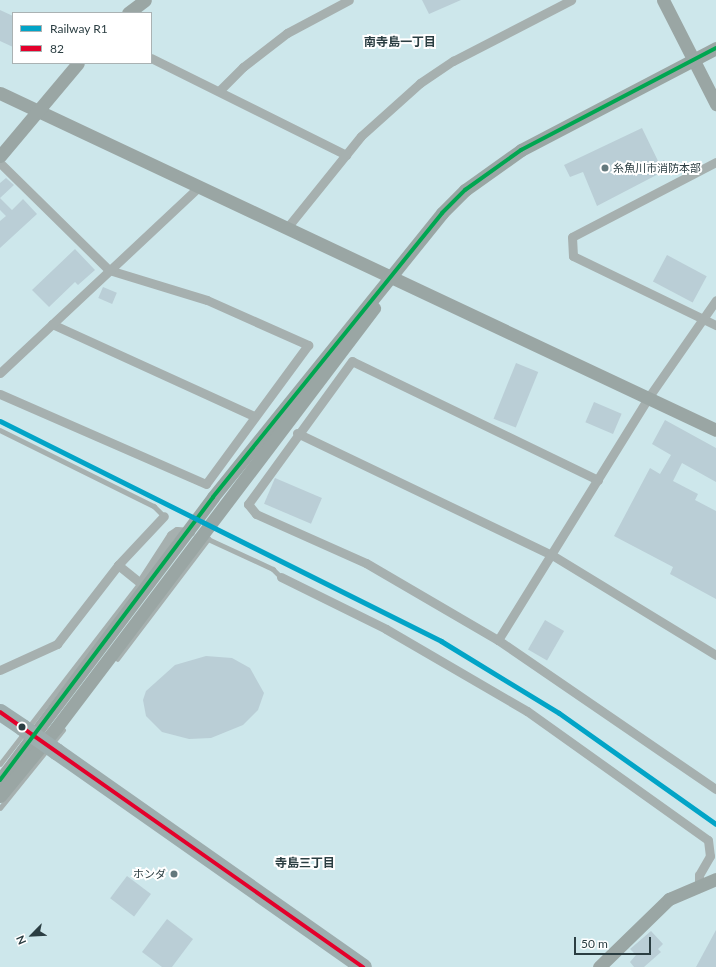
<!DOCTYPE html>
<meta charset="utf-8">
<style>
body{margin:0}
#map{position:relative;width:716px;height:967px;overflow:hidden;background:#cde7eb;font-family:Lato,"Noto Sans JP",sans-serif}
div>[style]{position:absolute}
.building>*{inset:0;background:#baced6;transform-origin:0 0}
.lane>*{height:4.5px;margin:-2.25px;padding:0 2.25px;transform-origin:2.25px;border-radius:2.25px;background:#a6b0af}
.street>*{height:9px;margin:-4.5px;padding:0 4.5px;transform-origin:4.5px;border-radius:4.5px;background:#a6b0af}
.secondary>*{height:13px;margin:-6.5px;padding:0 6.5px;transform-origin:6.5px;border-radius:6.5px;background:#9aa6a4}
.highway>*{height:17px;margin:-8.5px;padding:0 8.5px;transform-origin:8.5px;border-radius:8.5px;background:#9dadae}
.highway-bridge>*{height:17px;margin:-8.5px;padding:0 8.5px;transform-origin:8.5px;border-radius:8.5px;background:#9dadae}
.bus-1>*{height:4px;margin:-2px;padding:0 2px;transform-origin:2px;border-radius:2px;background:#e4002b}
.bus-2>*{height:4px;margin:-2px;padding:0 2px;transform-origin:2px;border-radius:2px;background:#00a651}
.rail-1>*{height:5px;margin:-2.5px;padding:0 2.5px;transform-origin:2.5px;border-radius:2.5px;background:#02a4c7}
.dots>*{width:11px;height:11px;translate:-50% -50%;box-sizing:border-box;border:2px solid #fff;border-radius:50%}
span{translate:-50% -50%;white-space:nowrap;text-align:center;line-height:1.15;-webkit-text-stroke:4px #fff;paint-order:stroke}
.poi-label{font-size:11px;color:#2b3e42}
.left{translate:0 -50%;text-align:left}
.right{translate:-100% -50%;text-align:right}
.neighbourhood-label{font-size:12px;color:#2b3e42;font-weight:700}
.legend{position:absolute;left:12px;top:12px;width:140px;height:52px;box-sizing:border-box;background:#fff;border:1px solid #aab2b3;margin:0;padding:5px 7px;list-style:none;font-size:12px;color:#2b3e42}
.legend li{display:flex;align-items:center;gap:8px;height:20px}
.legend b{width:20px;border:1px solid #aab2b3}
.north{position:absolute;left:12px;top:915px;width:40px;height:40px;-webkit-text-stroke:3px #fff;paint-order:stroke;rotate:246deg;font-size:11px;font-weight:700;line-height:16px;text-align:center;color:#2b3e42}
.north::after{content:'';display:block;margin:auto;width:14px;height:18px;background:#2b3e42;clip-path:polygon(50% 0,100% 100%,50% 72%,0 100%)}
.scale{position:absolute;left:574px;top:937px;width:77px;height:18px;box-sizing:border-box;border:2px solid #2b3e42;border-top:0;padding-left:5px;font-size:12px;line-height:14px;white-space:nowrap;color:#2b3e42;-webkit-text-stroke:3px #fff;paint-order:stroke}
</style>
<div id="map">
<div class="building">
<i style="clip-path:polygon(422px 0,461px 0,429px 14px)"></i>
<i style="clip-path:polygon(0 10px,13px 16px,13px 47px,0 41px)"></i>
<i style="clip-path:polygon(642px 128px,659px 163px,664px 160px,668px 169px,597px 206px,583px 172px,570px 177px,564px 165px)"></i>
<i style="clip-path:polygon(6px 178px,14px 185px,0 198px,12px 210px,23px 199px,37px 214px,0 248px,0 221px,6px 216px,0 210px,0 183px)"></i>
<i style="clip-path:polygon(75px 249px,95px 270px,78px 285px,75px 282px,49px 307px,32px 290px)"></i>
<i style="left:667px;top:255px;width:45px;height:30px;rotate:28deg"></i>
<i style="left:103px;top:287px;width:15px;height:12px;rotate:23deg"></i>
<i style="left:516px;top:363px;width:24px;height:60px;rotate:22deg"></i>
<i style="left:594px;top:402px;width:30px;height:22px;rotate:23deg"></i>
<i style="clip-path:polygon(665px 420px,716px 448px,716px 482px,682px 463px,673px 481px,698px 494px,695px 500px,716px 511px,716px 599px,670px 574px,673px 567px,614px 536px,650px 468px,660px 474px,671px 455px,652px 444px)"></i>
<i style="left:275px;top:478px;width:51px;height:28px;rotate:23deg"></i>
<i style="left:545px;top:620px;width:22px;height:34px;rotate:30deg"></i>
<i style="clip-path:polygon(206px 656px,232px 658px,250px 668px,264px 693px,258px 710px,243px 725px,211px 738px,189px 739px,162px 732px,146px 716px,143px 700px,146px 691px,175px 665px)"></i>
<i style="left:127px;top:876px;width:30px;height:28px;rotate:37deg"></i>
<i style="clip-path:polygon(167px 919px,193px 939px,172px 967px,162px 967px,142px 952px)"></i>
<i style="clip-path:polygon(716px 930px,716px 967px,696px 967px)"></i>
<i style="clip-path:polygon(651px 931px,663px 944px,658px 949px,661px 952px,644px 967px,634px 967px,630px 962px,636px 955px,630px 949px)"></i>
</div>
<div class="lane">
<i style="left:0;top:430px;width:172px;rotate:26.3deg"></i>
<i style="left:154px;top:506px;width:14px;rotate:45deg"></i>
<i style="left:206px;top:538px;width:74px;rotate:24.8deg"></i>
<i style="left:273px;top:569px;width:11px;rotate:45deg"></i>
<i style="left:117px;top:659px;width:151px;rotate:-52.8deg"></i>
<i style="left:0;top:764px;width:229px;rotate:-52.3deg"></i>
<i style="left:0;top:808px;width:100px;rotate:-51.1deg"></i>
</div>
<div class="street">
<i style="left:151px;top:58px;width:218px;rotate:26.4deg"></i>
<i style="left:220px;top:90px;width:33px;rotate:-45deg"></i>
<i style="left:243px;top:67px;width:56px;rotate:-37.7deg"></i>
<i style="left:287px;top:33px;width:70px;rotate:-28deg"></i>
<i style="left:716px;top:162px;width:162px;rotate:152.5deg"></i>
<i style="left:572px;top:237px;width:19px;rotate:87deg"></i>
<i style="left:573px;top:256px;width:159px;rotate:25.8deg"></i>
<i style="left:0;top:163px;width:153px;rotate:44.5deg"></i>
<i style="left:109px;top:270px;width:102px;rotate:17deg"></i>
<i style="left:207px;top:300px;width:111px;rotate:24deg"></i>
<i style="left:308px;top:345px;width:172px;rotate:126.3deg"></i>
<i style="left:206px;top:484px;width:225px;rotate:-156.4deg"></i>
<i style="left:286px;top:229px;width:119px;rotate:-51.1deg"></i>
<i style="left:361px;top:136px;width:79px;rotate:-41.9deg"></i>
<i style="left:420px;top:83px;width:40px;rotate:-34deg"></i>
<i style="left:453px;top:61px;width:133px;rotate:-27.3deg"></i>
<i style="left:52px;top:324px;width:222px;rotate:24.5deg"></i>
<i style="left:0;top:373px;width:271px;rotate:-43.1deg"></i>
<i style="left:297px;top:433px;width:283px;rotate:25.6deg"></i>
<i style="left:552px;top:555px;width:192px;rotate:31.4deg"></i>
<i style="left:598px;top:480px;width:273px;rotate:-154.2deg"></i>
<i style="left:352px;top:361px;width:177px;rotate:126deg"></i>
<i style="left:248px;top:504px;width:13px;rotate:51deg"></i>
<i style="left:256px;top:514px;width:120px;rotate:24deg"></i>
<i style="left:366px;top:563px;width:153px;rotate:30.3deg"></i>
<i style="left:498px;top:640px;width:264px;rotate:34.4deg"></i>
<i style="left:118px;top:565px;width:28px;rotate:39deg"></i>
<i style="left:140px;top:583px;width:57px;rotate:-57.1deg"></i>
<i style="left:171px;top:535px;width:7px;rotate:-34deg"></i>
<i style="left:177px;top:531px;width:13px;rotate:4deg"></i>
<i style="left:281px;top:577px;width:117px;rotate:26.3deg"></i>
<i style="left:386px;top:629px;width:163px;rotate:30.2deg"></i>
<i style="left:527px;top:711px;width:222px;rotate:35.5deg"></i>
<i style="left:708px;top:840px;width:16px;rotate:83deg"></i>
<i style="left:710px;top:856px;width:22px;rotate:120deg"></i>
<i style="left:699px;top:875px;width:9px;rotate:90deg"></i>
<i style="left:498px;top:640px;width:285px;rotate:-58.2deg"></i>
<i style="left:648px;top:398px;width:119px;rotate:-55.2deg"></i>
<i style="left:0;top:670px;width:63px;rotate:-24.5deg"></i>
<i style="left:57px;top:644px;width:100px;rotate:-52.3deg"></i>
<i style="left:118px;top:565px;width:67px;rotate:-46.8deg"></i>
</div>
<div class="secondary">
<i style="left:663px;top:0;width:117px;rotate:63deg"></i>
<i style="left:128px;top:13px;width:21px;rotate:-37deg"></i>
<i style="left:0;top:93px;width:791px;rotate:25.2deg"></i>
<i style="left:0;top:156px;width:121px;rotate:-50deg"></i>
<i style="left:0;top:780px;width:354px;rotate:-53deg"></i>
<i style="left:213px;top:497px;width:365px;rotate:-51.1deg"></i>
<i style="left:442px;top:213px;width:33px;rotate:-45deg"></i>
<i style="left:465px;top:190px;width:69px;rotate:-35.5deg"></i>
<i style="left:521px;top:150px;width:220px;rotate:-27.6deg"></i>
<i style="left:0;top:796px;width:88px;rotate:-50.5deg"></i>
<i style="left:56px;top:728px;width:527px;rotate:-52.87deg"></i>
<i style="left:599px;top:967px;width:98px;rotate:-44.2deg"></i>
<i style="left:669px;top:899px;width:51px;rotate:-23.1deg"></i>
</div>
<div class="highway">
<i style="left:0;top:712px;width:27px;rotate:34deg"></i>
<i style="left:56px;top:751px;width:375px;rotate:35.1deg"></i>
</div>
<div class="highway-bridge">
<i style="left:22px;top:727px;width:42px;rotate:35.2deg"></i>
</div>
<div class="bus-1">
<i style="left:0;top:712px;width:444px;rotate:35.1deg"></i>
</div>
<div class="bus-2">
<i style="left:0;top:780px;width:354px;rotate:-53deg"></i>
<i style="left:213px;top:497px;width:365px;rotate:-51.1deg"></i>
<i style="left:442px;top:213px;width:33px;rotate:-45deg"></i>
<i style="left:465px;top:190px;width:69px;rotate:-35.5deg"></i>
<i style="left:521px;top:150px;width:220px;rotate:-27.6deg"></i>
</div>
<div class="rail-1">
<i style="left:0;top:421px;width:493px;rotate:26.5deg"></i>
<i style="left:441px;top:641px;width:138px;rotate:31.4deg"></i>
<i style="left:559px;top:713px;width:192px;rotate:35.3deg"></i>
</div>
<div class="dots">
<i style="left:605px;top:168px;background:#64797d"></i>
<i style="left:22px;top:727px;background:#2b3e42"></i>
<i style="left:174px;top:874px;background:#64797d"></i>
</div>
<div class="poi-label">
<span class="left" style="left:613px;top:168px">糸魚川市消防本部</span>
<span class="right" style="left:166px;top:874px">ホンダ</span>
</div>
<div class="neighbourhood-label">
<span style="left:400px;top:42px">南寺島一丁目</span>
<span style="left:305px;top:863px">寺島三丁目</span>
</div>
<ul class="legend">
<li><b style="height:5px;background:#02a4c7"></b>Railway R1</li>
<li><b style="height:5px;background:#e4002b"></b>82</li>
</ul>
<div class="north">N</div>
<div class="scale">50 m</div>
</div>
